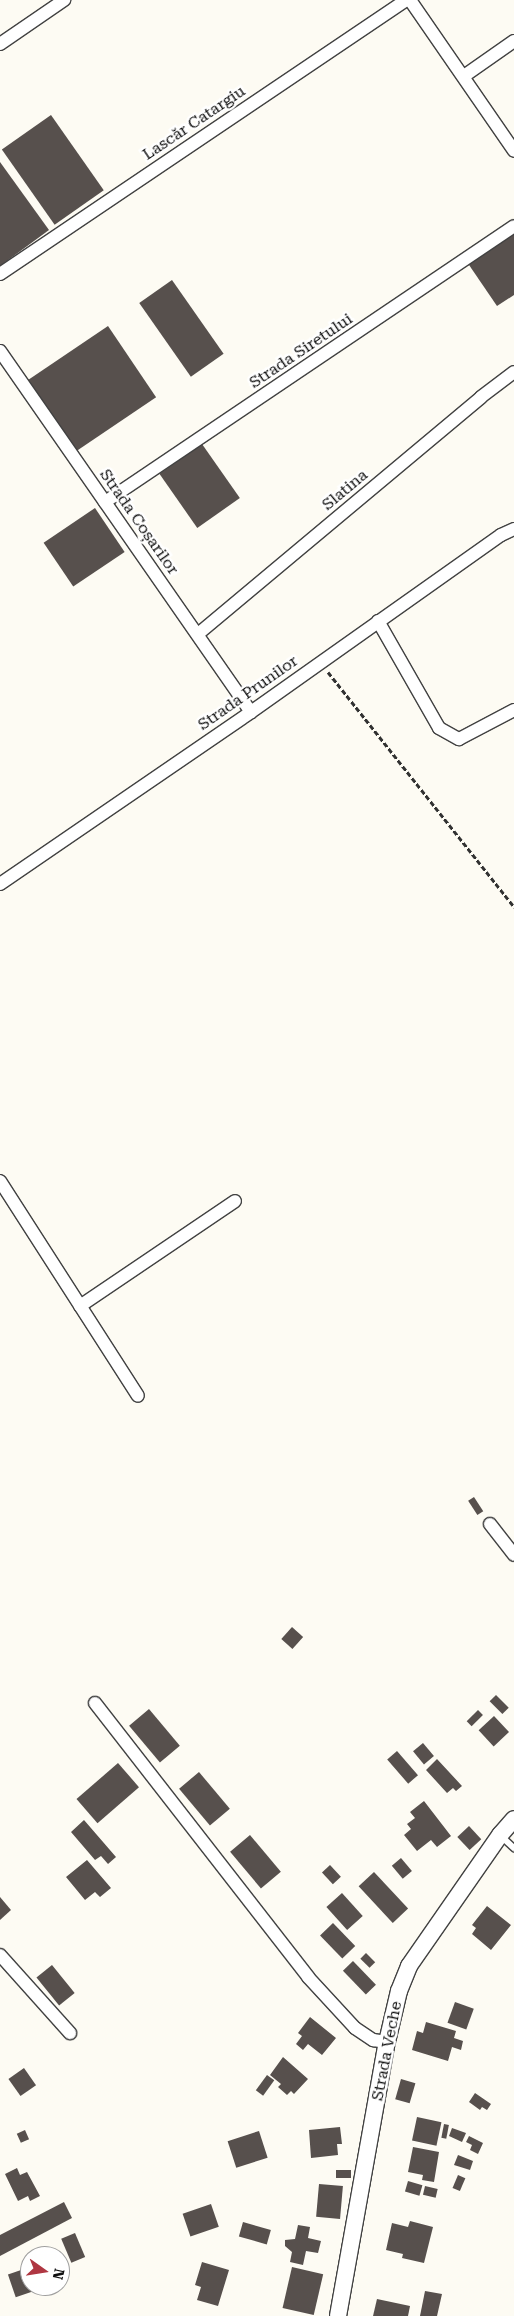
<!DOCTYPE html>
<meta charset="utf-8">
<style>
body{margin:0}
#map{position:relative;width:514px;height:2316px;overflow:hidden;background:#fdfbf3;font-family:"Roboto Serif",serif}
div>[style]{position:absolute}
.building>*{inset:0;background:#57504d;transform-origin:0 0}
.path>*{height:3px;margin-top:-1.5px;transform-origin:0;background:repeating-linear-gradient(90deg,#313131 0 5px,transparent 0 7.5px)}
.roads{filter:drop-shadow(1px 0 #424242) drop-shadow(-1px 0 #424242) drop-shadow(0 1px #424242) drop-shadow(0 -1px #424242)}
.service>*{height:6px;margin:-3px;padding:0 3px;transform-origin:3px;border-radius:3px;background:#fff}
.minor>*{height:12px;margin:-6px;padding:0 6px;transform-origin:6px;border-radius:6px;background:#fff}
.tertiary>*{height:16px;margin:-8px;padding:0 8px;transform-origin:8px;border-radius:8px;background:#fff}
span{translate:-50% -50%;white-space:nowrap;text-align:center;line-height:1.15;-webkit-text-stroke:5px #fff;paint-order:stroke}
.street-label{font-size:16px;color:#0f0f0f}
.north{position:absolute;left:20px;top:2246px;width:50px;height:50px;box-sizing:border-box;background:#fff;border:1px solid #9f9f9f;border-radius:50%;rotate:103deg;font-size:14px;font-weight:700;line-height:20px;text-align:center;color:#0f0f0f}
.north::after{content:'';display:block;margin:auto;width:18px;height:22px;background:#af3742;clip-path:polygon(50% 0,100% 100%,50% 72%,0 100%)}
</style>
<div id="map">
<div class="building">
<i style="left:51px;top:115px;width:92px;height:60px;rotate:55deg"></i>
<i style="clip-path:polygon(0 162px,49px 230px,0 266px)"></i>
<i style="clip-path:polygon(514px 229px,514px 295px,497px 306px,467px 262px)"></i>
<i style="left:172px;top:280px;width:90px;height:40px;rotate:55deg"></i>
<i style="left:108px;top:326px;width:86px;height:100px;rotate:56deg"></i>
<i style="left:202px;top:444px;width:66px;height:52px;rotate:55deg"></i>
<i style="left:95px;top:508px;width:53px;height:62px;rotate:56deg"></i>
<i style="left:474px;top:1497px;width:17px;height:7px;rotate:57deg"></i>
<i style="left:292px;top:1627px;width:15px;height:16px;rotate:42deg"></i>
<i style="left:496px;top:1695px;width:18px;height:9px;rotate:45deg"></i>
<i style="left:149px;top:1709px;width:48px;height:26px;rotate:50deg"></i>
<i style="left:478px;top:1710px;width:7px;height:16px;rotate:45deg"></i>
<i style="left:494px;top:1716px;width:22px;height:21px;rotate:47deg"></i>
<i style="left:423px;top:1743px;width:17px;height:13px;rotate:50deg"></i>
<i style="left:397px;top:1751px;width:32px;height:13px;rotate:49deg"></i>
<i style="clip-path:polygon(437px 1759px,462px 1786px,456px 1791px,453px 1788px,447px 1793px,426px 1770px)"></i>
<i style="left:118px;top:1763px;width:32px;height:55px;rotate:49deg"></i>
<i style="left:199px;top:1772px;width:48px;height:26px;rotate:50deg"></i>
<i style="clip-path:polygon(424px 1801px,451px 1836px,437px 1847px,431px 1840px,417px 1851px,404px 1835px,411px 1829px,407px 1824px,415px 1818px,410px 1812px)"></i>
<i style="clip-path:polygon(84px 1820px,116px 1857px,108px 1864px,101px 1856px,95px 1860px,71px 1832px)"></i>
<i style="left:469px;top:1826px;width:18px;height:16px;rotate:47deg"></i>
<i style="left:250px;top:1835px;width:48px;height:26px;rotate:50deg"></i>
<i style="left:401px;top:1858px;width:17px;height:12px;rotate:50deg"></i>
<i style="clip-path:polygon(87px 1860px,111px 1888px,100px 1897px,95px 1892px,85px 1900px,66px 1877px)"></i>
<i style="left:330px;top:1865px;width:16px;height:11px;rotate:47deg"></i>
<i style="left:374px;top:1872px;width:50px;height:21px;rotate:47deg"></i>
<i style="left:342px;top:1893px;width:31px;height:21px;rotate:48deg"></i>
<i style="clip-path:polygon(0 1897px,11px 1910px,0 1920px)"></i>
<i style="clip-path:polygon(487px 1906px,511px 1925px,491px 1950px,472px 1934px,476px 1928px,472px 1925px)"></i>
<i style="left:333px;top:1923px;width:32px;height:18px;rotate:46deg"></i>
<i style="left:366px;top:1953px;width:13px;height:8px;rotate:45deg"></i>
<i style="left:353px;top:1961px;width:33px;height:14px;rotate:46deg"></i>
<i style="left:52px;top:1965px;width:36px;height:20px;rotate:51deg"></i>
<i style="left:455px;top:2002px;width:20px;height:22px;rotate:20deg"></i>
<i style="clip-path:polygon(310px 2017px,336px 2038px,322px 2055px,308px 2044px,303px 2050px,296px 2044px,302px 2036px,298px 2033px)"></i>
<i style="clip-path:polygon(426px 2022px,456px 2031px,454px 2038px,463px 2041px,461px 2050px,452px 2047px,448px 2061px,412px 2050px,417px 2031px,423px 2033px)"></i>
<i style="clip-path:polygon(283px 2057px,308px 2079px,294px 2094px,291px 2091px,287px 2095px,278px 2087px,281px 2084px,270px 2075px)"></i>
<i style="left:24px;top:2068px;width:21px;height:19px;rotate:55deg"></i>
<i style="left:267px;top:2075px;width:9px;height:19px;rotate:36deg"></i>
<i style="left:401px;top:2079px;width:15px;height:21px;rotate:16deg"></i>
<i style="clip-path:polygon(475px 2093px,491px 2104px,487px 2110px,482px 2107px,480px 2110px,469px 2102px)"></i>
<i style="left:417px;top:2117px;width:25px;height:24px;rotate:12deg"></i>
<i style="left:444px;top:2124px;width:5px;height:14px;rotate:11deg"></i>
<i style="clip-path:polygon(340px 2127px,342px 2144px,337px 2144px,338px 2155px,311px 2158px,309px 2130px)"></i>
<i style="clip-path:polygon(452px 2128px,466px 2133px,462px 2142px,449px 2136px)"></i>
<i style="left:25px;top:2130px;width:10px;height:9px;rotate:66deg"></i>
<i style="left:259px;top:2131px;width:28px;height:33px;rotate:72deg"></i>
<i style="clip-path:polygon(469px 2136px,483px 2143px,478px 2154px,470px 2150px,472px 2145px,466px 2142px)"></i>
<i style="clip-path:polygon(413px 2147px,439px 2152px,434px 2182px,422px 2180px,423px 2175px,408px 2172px)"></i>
<i style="clip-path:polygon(458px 2155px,473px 2161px,470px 2170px,454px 2165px)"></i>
<i style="clip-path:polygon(17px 2168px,20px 2175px,27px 2172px,40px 2196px,30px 2201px,28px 2196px,18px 2201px,5px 2174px)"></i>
<i style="left:336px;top:2170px;width:15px;height:8px"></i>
<i style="left:458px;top:2175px;width:8px;height:14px;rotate:23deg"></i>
<i style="left:408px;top:2181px;width:15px;height:11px;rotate:16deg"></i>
<i style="left:319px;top:2184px;width:24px;height:33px;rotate:5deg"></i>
<i style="left:425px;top:2186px;width:13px;height:9px;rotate:13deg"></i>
<i style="clip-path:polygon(64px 2202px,72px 2218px,0 2256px,0 2235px)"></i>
<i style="left:211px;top:2204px;width:24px;height:30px;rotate:71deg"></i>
<i style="clip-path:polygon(410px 2221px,433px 2227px,424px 2263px,402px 2258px,403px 2254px,386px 2250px,392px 2223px,408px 2227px)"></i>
<i style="left:243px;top:2222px;width:29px;height:15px;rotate:16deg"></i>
<i style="clip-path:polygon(298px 2225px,310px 2227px,308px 2238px,321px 2241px,318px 2253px,306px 2251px,303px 2265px,290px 2262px,292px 2252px,285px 2246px,285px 2240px,295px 2239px)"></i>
<i style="left:75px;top:2233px;width:26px;height:15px;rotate:67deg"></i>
<i style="clip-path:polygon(202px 2262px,229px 2270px,218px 2306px,197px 2300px,201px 2287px,195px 2285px)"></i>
<i style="left:292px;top:2267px;width:32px;height:42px;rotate:13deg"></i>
<i style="left:24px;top:2269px;width:24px;height:17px;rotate:71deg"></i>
<i style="clip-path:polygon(425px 2291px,442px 2294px,437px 2316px,420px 2316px)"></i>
<i style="clip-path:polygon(377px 2299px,410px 2306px,408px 2316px,373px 2316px)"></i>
</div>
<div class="path">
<i style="left:328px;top:672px;width:300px;rotate:51.6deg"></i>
</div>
<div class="roads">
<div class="service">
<i style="left:501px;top:1836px;width:18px;rotate:43deg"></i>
</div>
<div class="minor">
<i style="left:410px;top:0;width:183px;rotate:55.4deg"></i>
<i style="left:0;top:44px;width:78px;rotate:-34.5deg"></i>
<i style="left:464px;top:76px;width:61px;rotate:-35deg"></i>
<i style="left:0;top:274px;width:490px;rotate:-34deg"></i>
<i style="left:0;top:351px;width:440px;rotate:55.2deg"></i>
<i style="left:105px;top:502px;width:493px;rotate:-34deg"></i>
<i style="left:378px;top:621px;width:123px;rotate:60.3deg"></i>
<i style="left:439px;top:728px;width:23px;rotate:29deg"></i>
<i style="left:459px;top:739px;width:62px;rotate:-27.8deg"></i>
<i style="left:198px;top:634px;width:369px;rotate:-39.9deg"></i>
<i style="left:481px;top:397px;width:41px;rotate:-37.1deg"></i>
<i style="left:0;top:884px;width:304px;rotate:-34.4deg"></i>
<i style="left:251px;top:712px;width:306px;rotate:-35.3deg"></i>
<i style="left:501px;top:535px;width:14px;rotate:-25deg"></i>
<i style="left:0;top:1181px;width:255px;rotate:57.3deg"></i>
<i style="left:80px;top:1306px;width:187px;rotate:-34.1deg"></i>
<i style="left:490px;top:1524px;width:39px;rotate:52deg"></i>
<i style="left:95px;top:1703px;width:347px;rotate:52.1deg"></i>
<i style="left:308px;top:1977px;width:69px;rotate:47.3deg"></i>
<i style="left:355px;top:2028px;width:22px;rotate:34deg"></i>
<i style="left:373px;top:2040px;width:14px;rotate:8deg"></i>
<i style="left:0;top:1955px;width:105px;rotate:48.1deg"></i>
</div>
<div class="tertiary">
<i style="left:338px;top:2316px;width:278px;rotate:-79.9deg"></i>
<i style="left:387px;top:2042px;width:52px;rotate:-76.8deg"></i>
<i style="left:399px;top:1991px;width:27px;rotate:-68deg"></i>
<i style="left:409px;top:1966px;width:160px;rotate:-55.2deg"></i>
<i style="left:500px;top:1835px;width:21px;rotate:-49deg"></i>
</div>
</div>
<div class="street-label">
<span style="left:194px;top:123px;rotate:-34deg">Lascăr Catargiu</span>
<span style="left:301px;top:351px;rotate:-34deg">Strada Siretului</span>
<span style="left:345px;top:490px;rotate:-40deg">Slatina</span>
<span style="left:139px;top:522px;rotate:55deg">Strada Coșarilor</span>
<span style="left:248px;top:693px;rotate:-35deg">Strada Prunilor</span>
<span style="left:387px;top:2051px;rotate:-79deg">Strada Veche</span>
</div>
<div class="north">N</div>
</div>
